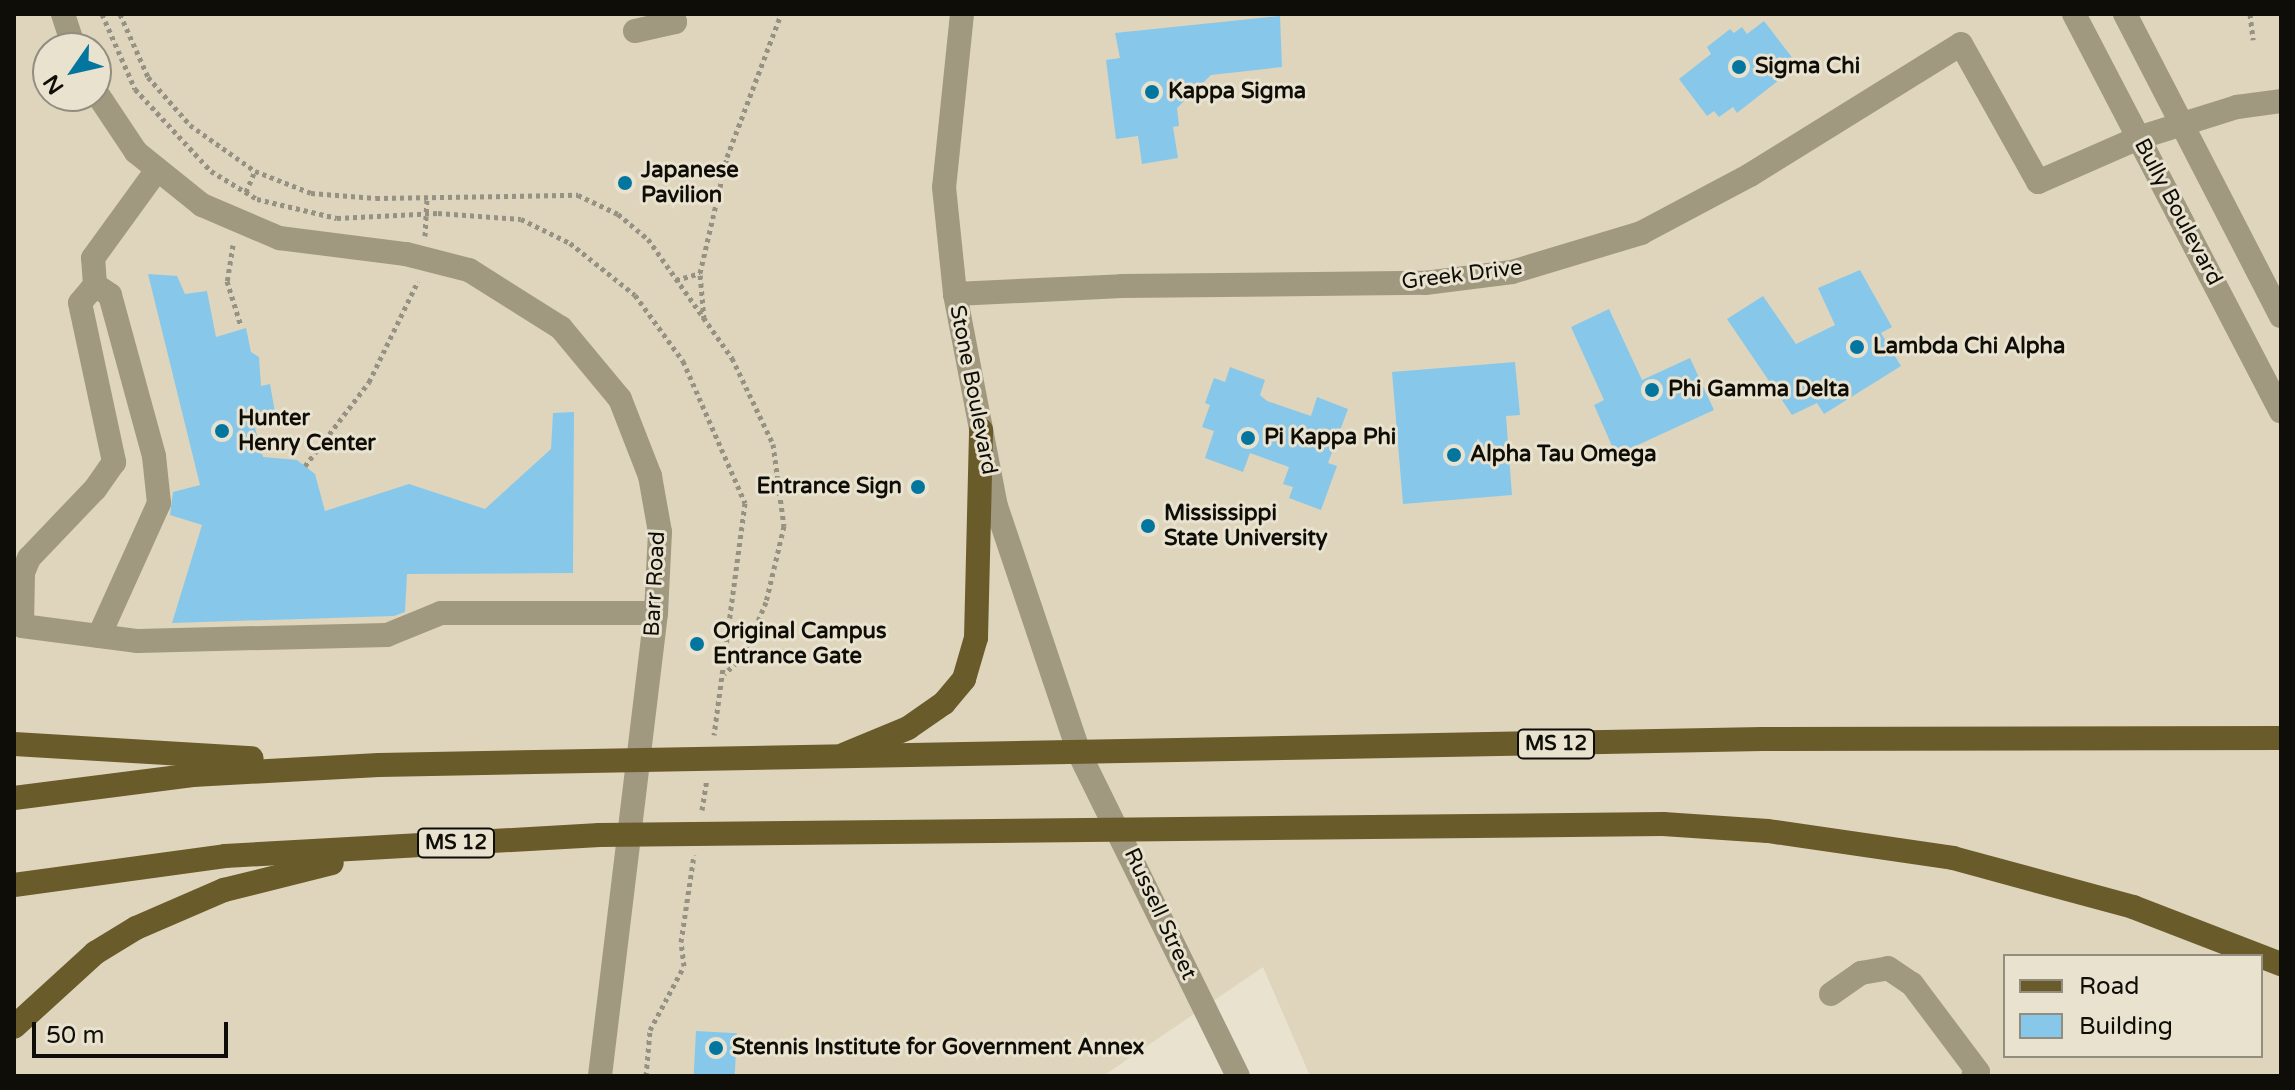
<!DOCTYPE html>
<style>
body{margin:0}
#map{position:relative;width:2295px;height:1090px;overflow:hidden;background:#e8e2cf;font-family:"Varela Round",sans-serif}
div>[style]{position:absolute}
.built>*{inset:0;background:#ded5bc}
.building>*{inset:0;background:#87c8ea;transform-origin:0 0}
.path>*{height:5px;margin-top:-2.5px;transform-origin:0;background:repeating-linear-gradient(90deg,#959183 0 4px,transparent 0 8px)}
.minor>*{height:24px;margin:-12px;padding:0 12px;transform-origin:12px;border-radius:12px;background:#a0987f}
.major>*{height:24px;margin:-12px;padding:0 12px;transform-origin:12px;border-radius:12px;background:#6a5b2b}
.dots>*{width:22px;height:22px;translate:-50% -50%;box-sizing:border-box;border:4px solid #e8e2cf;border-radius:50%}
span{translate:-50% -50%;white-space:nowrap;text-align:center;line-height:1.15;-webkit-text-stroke:6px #e8e2cf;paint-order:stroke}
.shield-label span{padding:2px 6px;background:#e8e2cf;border:2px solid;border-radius:6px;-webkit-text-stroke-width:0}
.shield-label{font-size:20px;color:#0f0d07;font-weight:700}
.poi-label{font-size:22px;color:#0f0d07;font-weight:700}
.left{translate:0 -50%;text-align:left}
.right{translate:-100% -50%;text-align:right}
.street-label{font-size:22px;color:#0f0d07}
.frame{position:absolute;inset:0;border:16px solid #0f0d07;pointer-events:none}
.legend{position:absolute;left:2003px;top:954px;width:260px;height:104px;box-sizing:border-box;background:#e8e2cf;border:2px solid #918d7f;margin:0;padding:10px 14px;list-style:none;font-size:24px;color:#0f0d07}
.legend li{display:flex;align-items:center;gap:16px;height:40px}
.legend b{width:40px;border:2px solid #918d7f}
.north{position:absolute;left:32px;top:32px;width:80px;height:80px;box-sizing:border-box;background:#e8e2cf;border:2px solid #918d7f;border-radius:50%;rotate:236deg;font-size:22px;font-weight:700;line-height:32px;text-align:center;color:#0f0d07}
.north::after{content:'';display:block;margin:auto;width:28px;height:36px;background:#0376a0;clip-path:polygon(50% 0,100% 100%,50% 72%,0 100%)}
.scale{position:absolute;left:32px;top:1022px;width:196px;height:36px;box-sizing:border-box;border:4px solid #0f0d07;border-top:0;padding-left:10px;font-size:24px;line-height:28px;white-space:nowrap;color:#0f0d07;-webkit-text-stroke:6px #e8e2cf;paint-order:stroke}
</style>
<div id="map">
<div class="built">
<i style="clip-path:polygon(evenodd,14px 14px,2281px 14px,2281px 1076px,1310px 1076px,1263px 967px,1103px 1076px,14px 1076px,14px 14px,48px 48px,96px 48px,96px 96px,48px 96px,48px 48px,14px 14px,2005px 956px,2261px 956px,2261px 1056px,2005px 1056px,2005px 956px)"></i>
</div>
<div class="building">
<i style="clip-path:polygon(1280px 16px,1282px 67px,1211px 75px,1177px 108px,1179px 126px,1173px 127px,1178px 158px,1142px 164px,1138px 136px,1116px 139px,1106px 60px,1120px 58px,1115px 33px)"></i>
<i style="clip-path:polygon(1764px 21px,1794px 60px,1775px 75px,1779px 80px,1737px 113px,1733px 107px,1719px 117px,1714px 111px,1707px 116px,1679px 79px,1711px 54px,1707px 47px,1730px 29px,1734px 33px,1742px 27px,1747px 34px)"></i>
<i style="clip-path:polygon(1860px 270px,1892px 327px,1881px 333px,1901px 366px,1824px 414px,1817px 403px,1792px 415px,1727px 319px,1763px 296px,1796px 344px,1835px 325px,1818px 288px)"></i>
<i style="clip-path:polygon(148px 274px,177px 276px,185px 294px,207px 291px,216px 337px,246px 328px,251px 352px,259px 357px,261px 386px,270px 384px,275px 412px,252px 417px,263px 457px,297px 460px,315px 474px,325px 511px,409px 484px,485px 509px,551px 449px,553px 413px,574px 412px,573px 573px,407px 574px,405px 612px,394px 616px,172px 623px,202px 525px,170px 515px,173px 492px,200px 485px)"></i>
<i style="clip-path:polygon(1609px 309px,1642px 380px,1690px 358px,1714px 410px,1616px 455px,1594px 405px,1604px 400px,1571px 327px)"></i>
<i style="clip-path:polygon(1515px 362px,1520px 415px,1506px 416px,1512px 495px,1403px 504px,1392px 372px)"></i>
<i style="clip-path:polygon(1230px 367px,1265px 380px,1260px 395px,1267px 401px,1311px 416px,1317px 397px,1348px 409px,1328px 463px,1337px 466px,1321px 510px,1289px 498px,1293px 487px,1283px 484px,1289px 467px,1250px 453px,1243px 472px,1205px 458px,1214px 431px,1202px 427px,1210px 405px,1205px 403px,1214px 378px,1225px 382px)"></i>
<i style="left:696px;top:1031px;width:41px;height:45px;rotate:3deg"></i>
</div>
<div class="path">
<i style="left:102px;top:14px;width:82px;rotate:66.3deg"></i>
<i style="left:135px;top:89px;width:112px;rotate:47.2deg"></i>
<i style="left:211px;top:171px;width:54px;rotate:31.3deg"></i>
<i style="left:257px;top:199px;width:82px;rotate:13.4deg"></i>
<i style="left:337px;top:218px;width:101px;rotate:-2.8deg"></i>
<i style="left:438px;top:213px;width:83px;rotate:4.1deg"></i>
<i style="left:521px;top:219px;width:55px;rotate:26.1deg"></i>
<i style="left:570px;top:243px;width:83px;rotate:38.7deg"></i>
<i style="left:635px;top:295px;width:82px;rotate:54deg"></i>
<i style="left:683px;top:361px;width:155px;rotate:66.4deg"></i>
<i style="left:745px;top:503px;width:234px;rotate:97.6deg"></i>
<i style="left:120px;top:14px;width:69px;rotate:66deg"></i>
<i style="left:148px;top:77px;width:64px;rotate:48.8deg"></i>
<i style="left:190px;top:125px;width:80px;rotate:35.3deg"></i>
<i style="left:255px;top:171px;width:60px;rotate:21.4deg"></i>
<i style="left:311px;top:193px;width:65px;rotate:4.4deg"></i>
<i style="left:376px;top:198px;width:202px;rotate:-0.9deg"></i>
<i style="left:578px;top:195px;width:44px;rotate:25.4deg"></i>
<i style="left:618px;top:214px;width:39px;rotate:40deg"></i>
<i style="left:648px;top:239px;width:146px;rotate:54.8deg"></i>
<i style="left:732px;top:358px;width:95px;rotate:64.5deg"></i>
<i style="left:773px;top:444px;width:83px;rotate:82.4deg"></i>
<i style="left:784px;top:526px;width:78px;rotate:103.3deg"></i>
<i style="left:766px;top:602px;width:60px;rotate:112.7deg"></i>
<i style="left:743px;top:657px;width:25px;rotate:138deg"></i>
<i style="left:2250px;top:14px;width:26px;rotate:83deg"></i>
<i style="left:246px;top:192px;width:23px;rotate:-67deg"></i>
<i style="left:425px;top:236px;width:39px;rotate:-87deg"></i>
<i style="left:233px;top:245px;width:36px;rotate:99deg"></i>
<i style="left:227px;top:281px;width:47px;rotate:72.7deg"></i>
<i style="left:676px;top:280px;width:25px;rotate:-16deg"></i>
<i style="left:704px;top:319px;width:46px;rotate:-95deg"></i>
<i style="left:700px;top:273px;width:119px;rotate:-76.9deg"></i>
<i style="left:727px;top:157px;width:153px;rotate:-69.3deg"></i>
<i style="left:305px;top:466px;width:106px;rotate:-52.7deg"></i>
<i style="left:369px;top:382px;width:112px;rotate:-64.1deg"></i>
<i style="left:702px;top:810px;width:30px;rotate:-81deg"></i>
<i style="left:646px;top:1076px;width:46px;rotate:-85deg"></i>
<i style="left:650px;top:1030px;width:72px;rotate:-62deg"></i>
<i style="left:684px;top:966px;width:24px;rotate:-97deg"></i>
<i style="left:681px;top:942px;width:88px;rotate:-81.5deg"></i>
</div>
<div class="minor">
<i style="left:63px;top:14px;width:36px;rotate:72deg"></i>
<i style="left:962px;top:14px;width:174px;rotate:95.9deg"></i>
<i style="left:944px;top:187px;width:108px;rotate:84.1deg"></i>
<i style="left:955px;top:294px;width:216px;rotate:79.1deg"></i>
<i style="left:996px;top:506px;width:261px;rotate:71.4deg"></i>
<i style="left:1079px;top:753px;width:360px;rotate:63.8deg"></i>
<i style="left:2074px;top:14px;width:448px;rotate:62.5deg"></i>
<i style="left:2125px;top:14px;width:340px;rotate:62.7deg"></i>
<i style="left:635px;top:31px;width:41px;rotate:-12.7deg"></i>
<i style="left:675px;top:22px;width:9px;rotate:-111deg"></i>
<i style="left:96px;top:92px;width:72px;rotate:56.3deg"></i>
<i style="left:136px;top:152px;width:85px;rotate:38.8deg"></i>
<i style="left:202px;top:205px;width:84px;rotate:23.2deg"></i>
<i style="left:279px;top:238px;width:128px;rotate:7.2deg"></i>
<i style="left:406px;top:254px;width:65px;rotate:14.3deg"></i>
<i style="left:469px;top:270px;width:109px;rotate:32.2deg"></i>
<i style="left:561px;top:328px;width:92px;rotate:50.3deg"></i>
<i style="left:620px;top:399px;width:83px;rotate:68.7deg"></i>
<i style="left:650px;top:476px;width:57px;rotate:79.9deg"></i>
<i style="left:660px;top:532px;width:81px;rotate:92.8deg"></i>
<i style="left:656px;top:613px;width:466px;rotate:96.9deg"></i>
<i style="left:95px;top:285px;width:23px;rotate:130deg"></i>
<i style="left:80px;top:303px;width:163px;rotate:77.9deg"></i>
<i style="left:114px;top:462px;width:33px;rotate:125deg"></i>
<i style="left:95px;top:489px;width:95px;rotate:133.7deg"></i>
<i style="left:29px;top:558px;width:16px;rotate:112deg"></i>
<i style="left:23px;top:573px;width:53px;rotate:91.1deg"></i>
<i style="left:22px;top:626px;width:117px;rotate:7.4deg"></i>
<i style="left:138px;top:641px;width:249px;rotate:-1.4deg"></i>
<i style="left:387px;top:635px;width:58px;rotate:-22.2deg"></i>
<i style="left:441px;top:613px;width:215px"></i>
<i style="left:955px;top:294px;width:167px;rotate:-2.7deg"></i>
<i style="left:1122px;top:286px;width:303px;rotate:-0.6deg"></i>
<i style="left:1425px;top:283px;width:88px;rotate:-7.2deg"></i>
<i style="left:1512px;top:272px;width:135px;rotate:-16.8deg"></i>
<i style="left:1641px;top:233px;width:123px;rotate:-28deg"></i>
<i style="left:1750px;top:175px;width:248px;rotate:-31.8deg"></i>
<i style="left:1961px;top:44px;width:158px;rotate:60.8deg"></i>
<i style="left:2038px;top:182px;width:109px;rotate:-23.7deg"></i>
<i style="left:2138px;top:138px;width:104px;rotate:-17.4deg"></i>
<i style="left:2237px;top:107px;width:44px;rotate:-7.8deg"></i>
<i style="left:99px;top:636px;width:146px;rotate:-65.7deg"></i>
<i style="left:159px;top:503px;width:47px;rotate:-96.1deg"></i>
<i style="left:154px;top:456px;width:167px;rotate:-105.3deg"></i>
<i style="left:110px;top:295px;width:18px;rotate:-146deg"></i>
<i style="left:95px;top:285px;width:27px;rotate:-94deg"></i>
<i style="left:93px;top:258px;width:109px;rotate:-54deg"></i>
<i style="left:1831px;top:994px;width:37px;rotate:-35deg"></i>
<i style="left:1861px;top:973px;width:27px;rotate:-10deg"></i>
<i style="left:1888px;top:968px;width:29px;rotate:34deg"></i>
<i style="left:1912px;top:984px;width:110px;rotate:53.1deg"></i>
<i style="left:1978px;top:1072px;width:6px;rotate:141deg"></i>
</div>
<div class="major">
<i style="left:14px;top:744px;width:238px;rotate:3.4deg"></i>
<i style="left:845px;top:754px;width:68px;rotate:-22.4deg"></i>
<i style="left:908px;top:728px;width:44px;rotate:-34.8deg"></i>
<i style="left:944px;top:703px;width:31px;rotate:-50deg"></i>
<i style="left:964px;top:679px;width:43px;rotate:-73.7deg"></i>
<i style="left:976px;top:638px;width:208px;rotate:-88.6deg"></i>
<i style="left:14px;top:798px;width:180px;rotate:-7.3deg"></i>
<i style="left:193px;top:775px;width:186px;rotate:-3.1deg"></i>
<i style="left:379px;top:765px;width:1384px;rotate:-1.08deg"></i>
<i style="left:1763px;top:739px;width:518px;rotate:-0.11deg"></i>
<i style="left:14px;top:885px;width:213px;rotate:-7.8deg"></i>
<i style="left:225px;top:856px;width:375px;rotate:-3.2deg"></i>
<i style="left:599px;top:835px;width:1064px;rotate:-0.59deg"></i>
<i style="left:1663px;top:824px;width:105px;rotate:3.8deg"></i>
<i style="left:1768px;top:831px;width:187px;rotate:8.3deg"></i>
<i style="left:1953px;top:858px;width:187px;rotate:15.2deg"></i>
<i style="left:2133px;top:907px;width:159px;rotate:21.1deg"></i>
<i style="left:14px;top:1027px;width:110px;rotate:-42.4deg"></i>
<i style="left:95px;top:953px;width:48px;rotate:-31.4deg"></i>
<i style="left:136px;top:928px;width:96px;rotate:-23.4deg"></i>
<i style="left:224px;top:890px;width:111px;rotate:-14deg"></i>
</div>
<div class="dots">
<i style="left:1739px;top:67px;background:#0376a0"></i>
<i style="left:1152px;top:92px;background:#0376a0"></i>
<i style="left:625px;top:183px;background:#0376a0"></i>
<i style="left:1857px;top:347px;background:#0376a0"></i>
<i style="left:1652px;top:390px;background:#0376a0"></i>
<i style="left:222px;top:431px;background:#0376a0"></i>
<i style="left:1248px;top:438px;background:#0376a0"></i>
<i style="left:1454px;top:455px;background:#0376a0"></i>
<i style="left:918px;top:487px;background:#0376a0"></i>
<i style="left:1148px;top:526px;background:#0376a0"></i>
<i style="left:697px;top:644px;background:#0376a0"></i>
<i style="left:716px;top:1048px;background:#0376a0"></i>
</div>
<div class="shield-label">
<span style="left:1556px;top:744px">MS 12</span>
<span style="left:456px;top:843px">MS 12</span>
</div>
<div class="poi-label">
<span class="left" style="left:1755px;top:67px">Sigma Chi</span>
<span class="left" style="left:1168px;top:92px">Kappa Sigma</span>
<span class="left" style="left:641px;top:183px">Japanese<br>Pavilion</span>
<span class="left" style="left:1873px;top:347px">Lambda Chi Alpha</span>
<span class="left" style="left:1668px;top:390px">Phi Gamma Delta</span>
<span class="left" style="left:238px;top:431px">Hunter<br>Henry Center</span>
<span class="left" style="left:1264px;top:438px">Pi Kappa Phi</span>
<span class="left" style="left:1470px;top:455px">Alpha Tau Omega</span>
<span class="right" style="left:902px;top:487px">Entrance Sign</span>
<span class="left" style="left:1164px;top:526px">Mississippi<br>State University</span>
<span class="left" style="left:713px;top:644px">Original Campus<br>Entrance Gate</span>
<span class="left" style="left:732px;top:1048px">Stennis Institute for Government Annex</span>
</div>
<div class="street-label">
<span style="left:2178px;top:212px;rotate:62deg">Bully Boulevard</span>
<span style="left:1462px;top:275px;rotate:-7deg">Greek Drive</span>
<span style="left:973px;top:390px;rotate:79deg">Stone Boulevard</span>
<span style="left:655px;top:584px;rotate:-87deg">Barr Road</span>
<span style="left:1160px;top:914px;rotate:65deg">Russell Street</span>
</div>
<div class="frame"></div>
<ul class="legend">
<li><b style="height:10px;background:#6a5b2b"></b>Road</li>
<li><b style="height:22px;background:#87c8ea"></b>Building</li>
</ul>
<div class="north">N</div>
<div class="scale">50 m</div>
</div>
